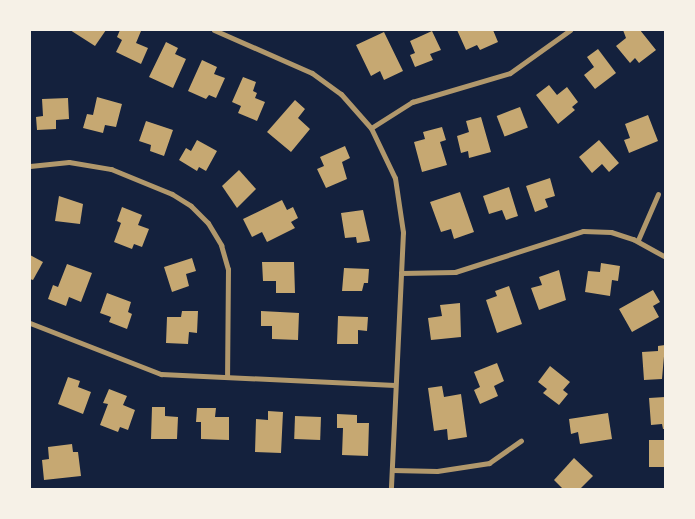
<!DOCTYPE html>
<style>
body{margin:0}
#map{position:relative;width:695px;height:519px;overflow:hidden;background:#14213d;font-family:"Archivo Narrow",sans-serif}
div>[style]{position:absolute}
.building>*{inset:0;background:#c6a872;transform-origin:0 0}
.minor>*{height:5px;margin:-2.5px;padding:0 2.5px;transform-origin:2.5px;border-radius:2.5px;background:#b1986c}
span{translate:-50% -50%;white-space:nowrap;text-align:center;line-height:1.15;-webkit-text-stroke:4px #f6f1e7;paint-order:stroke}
.frame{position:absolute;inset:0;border:31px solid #f6f1e7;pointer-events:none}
</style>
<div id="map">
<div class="building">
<i style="clip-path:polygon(70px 30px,106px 30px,95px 46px)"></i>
<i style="clip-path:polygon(120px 30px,141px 31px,136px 43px,148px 48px,141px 64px,116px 52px,122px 40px,117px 37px)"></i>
<i style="clip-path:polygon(457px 30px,493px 30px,498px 42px,480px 50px,477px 45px,466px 50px)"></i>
<i style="clip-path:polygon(623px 30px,640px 30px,656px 50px,639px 63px,635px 58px,630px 63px,616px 46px,626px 38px)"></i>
<i style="clip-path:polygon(432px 31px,441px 50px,430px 54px,433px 60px,415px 67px,410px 55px,415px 53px,410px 41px)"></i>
<i style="clip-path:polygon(384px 32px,403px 71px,384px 80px,380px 71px,371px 76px,356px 45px)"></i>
<i style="clip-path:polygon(166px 42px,178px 48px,175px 54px,186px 59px,173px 88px,149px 77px)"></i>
<i style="clip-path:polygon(598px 49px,616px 73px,595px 89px,584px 75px,594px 67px,587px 57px)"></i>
<i style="clip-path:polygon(202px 60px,217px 67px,214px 74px,225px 78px,216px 98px,209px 95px,206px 99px,188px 91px)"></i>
<i style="clip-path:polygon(243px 77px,256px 82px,253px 91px,257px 93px,255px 98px,265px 102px,257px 121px,238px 113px,241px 106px,232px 102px)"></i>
<i style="clip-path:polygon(549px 85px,557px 95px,567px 87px,578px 102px,572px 107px,575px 110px,558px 124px,536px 95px)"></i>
<i style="clip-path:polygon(97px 97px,122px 104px,116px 127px,105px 125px,103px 133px,83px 128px,87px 114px,93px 115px)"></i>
<i style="clip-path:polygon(68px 98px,69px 119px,56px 120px,56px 129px,37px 130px,36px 117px,43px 116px,42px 99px)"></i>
<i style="clip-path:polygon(295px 100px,305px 109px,298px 118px,310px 129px,291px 152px,267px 132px)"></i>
<i style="left:520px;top:107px;width:22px;height:25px;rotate:69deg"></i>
<i style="clip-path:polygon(648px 115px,658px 141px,629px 153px,624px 140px,630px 138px,625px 124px)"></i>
<i style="clip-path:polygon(481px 117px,491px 152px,469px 158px,468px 151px,461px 153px,457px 136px,469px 132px,466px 121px)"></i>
<i style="clip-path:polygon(146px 121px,173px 130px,164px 156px,150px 151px,151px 145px,139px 141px)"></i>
<i style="clip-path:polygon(442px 127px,446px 140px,440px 142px,447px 165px,422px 172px,414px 142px,425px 139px,423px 132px)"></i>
<i style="clip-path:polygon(197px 140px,217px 151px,206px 171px,199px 167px,197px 171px,179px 160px,186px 148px,191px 151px)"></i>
<i style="clip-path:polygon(599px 140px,619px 163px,609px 172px,602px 164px,592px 173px,579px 157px)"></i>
<i style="clip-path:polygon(345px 146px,350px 158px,342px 162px,347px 179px,326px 188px,317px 169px,324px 166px,320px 157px)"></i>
<i style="clip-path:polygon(239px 170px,256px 189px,237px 208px,222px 186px)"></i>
<i style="clip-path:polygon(550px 178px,555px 196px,545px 199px,548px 207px,535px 212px,526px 186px)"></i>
<i style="clip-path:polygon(509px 187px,518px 216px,506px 220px,502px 210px,489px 214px,483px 196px)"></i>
<i style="clip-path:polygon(460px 192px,474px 232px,454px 239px,451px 229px,441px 232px,430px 202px)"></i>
<i style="clip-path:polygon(59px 196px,83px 204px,80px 224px,55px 221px)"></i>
<i style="clip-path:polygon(282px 200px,287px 210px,293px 207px,298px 218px,291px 222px,295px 228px,267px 242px,262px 232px,252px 237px,243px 219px)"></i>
<i style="clip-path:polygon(122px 207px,142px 215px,138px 225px,149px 229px,142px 247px,134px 244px,132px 249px,114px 242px,121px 223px,117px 221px)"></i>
<i style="clip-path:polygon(363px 210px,370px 241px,357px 243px,356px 237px,345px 238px,341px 213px)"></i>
<i style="clip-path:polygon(30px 255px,43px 262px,33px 280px,30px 279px)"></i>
<i style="clip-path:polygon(192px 258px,196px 271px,186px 274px,189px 286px,172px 292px,164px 267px)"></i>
<i style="clip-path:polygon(262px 262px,294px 262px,295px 293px,276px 293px,276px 281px,263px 281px)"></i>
<i style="clip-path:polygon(601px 263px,620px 266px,618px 281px,612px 280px,610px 296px,585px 292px,588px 271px,600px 272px)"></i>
<i style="clip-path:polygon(67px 264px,92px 273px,81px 302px,69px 297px,66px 306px,48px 299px,53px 285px,58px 287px)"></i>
<i style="clip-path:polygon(344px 268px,369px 269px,368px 283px,364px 283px,362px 291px,342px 291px)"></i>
<i style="clip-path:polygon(559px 270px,566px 300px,539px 310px,531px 288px,542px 285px,539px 277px)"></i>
<i style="clip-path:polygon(509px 286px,522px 324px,497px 333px,486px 300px,497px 296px,495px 291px)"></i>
<i style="clip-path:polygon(653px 290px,660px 302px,653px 306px,659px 317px,632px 332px,619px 309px)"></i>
<i style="clip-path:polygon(107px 293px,131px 302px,128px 312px,132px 314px,127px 329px,109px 322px,111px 317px,100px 313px)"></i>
<i style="clip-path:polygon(460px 303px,461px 337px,431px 340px,428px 318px,442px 316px,440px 305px)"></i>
<i style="clip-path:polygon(182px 311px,198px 311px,197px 333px,189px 332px,188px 344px,166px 343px,167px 317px,181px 317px)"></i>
<i style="clip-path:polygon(261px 311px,299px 313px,298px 340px,272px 339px,272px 326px,261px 326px)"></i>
<i style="clip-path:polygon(338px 316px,368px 317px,367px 331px,358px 330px,358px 344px,337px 344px)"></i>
<i style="clip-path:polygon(665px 345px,662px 379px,644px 380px,642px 352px,658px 351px,658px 346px)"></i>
<i style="clip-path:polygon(497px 363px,504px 381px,494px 386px,498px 396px,480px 404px,474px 390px,480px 387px,474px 372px)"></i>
<i style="clip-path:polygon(550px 366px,570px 382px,563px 390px,568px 394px,559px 405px,543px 393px,547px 389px,538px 382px)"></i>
<i style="clip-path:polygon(68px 377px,80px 381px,78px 387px,91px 392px,83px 414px,58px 404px)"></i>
<i style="clip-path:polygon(442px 386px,444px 397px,461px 394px,467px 437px,448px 440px,447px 429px,434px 431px,428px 388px)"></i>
<i style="clip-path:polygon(109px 389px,127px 396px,123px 405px,135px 410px,128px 430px,120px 427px,118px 432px,100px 425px,108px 404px,103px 403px)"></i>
<i style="clip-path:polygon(665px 397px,665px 429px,663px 429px,662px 424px,651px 425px,649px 398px)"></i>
<i style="clip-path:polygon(152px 407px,165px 407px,165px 416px,178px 417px,177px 439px,151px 439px)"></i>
<i style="clip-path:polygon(197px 408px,216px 408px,215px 417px,229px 417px,229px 440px,201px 439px,201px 422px,196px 422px)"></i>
<i style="clip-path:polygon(268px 411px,283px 412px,281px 453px,255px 452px,256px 419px,268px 420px)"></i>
<i style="clip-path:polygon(608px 413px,612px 439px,580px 444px,578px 432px,571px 434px,569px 419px)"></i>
<i style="clip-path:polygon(337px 414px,357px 415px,357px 423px,369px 423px,368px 456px,342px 455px,343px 428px,337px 428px)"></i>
<i style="left:295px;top:416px;width:26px;height:23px;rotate:2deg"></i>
<i style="left:665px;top:440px;width:27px;height:16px;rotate:90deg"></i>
<i style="clip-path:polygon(72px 444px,73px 452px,78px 452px,81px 476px,44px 480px,42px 460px,49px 459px,48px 447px)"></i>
<i style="clip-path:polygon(574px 458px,593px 476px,580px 489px,563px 489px,554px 480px)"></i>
</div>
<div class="minor">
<i style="left:214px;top:30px;width:107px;rotate:23.7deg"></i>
<i style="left:312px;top:73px;width:36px;rotate:36deg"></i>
<i style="left:341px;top:94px;width:45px;rotate:48.6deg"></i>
<i style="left:371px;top:128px;width:55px;rotate:64.4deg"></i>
<i style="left:395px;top:178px;width:55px;rotate:81.6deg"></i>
<i style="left:403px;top:232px;width:257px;rotate:92.7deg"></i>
<i style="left:371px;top:128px;width:49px;rotate:-32.4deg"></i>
<i style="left:412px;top:102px;width:102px;rotate:-16.5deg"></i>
<i style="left:510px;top:73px;width:74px;rotate:-35.6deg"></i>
<i style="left:30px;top:166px;width:39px;rotate:-6deg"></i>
<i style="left:69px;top:162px;width:43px;rotate:9.5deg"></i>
<i style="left:111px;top:169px;width:66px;rotate:22.3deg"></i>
<i style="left:172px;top:194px;width:22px;rotate:32deg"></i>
<i style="left:191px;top:206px;width:24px;rotate:45deg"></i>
<i style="left:208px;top:223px;width:26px;rotate:59deg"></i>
<i style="left:221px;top:245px;width:25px;rotate:74deg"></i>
<i style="left:228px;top:269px;width:108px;rotate:90.5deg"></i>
<i style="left:638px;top:240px;width:50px;rotate:-66.5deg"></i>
<i style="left:401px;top:273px;width:54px;rotate:-1.1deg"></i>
<i style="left:455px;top:272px;width:134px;rotate:-17.8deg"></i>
<i style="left:583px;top:231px;width:28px;rotate:2deg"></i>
<i style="left:611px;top:232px;width:23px;rotate:18deg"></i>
<i style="left:633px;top:239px;width:37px;rotate:29deg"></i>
<i style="left:30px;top:323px;width:141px;rotate:21.3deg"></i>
<i style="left:161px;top:374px;width:234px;rotate:2.7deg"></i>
<i style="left:392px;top:470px;width:45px;rotate:1.3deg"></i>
<i style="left:437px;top:471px;width:53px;rotate:-8.7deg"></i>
<i style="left:489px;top:463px;width:39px;rotate:-35deg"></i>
</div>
<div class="frame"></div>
</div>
